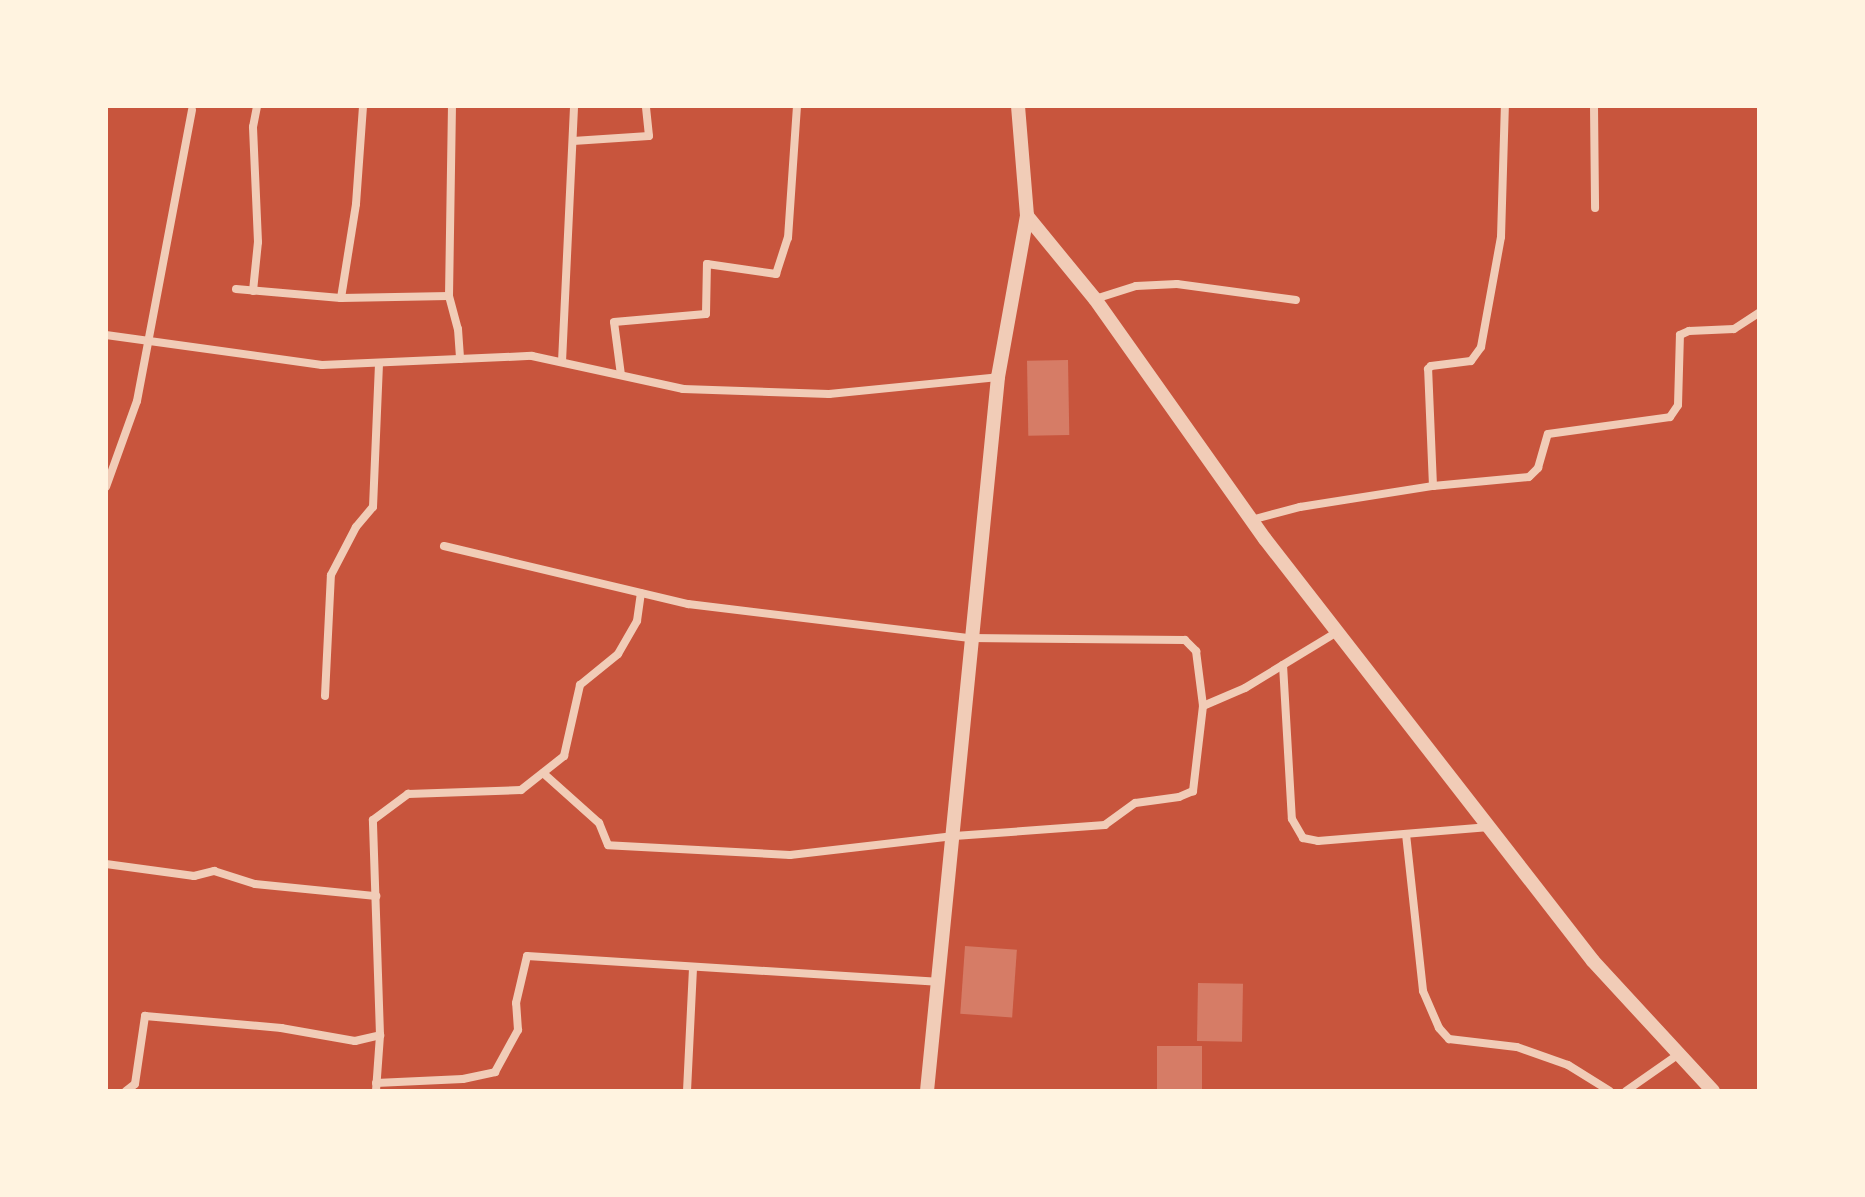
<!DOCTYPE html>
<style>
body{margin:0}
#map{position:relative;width:1865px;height:1197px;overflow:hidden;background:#c8553d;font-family:Overpass,sans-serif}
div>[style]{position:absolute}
.building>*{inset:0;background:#d67c66;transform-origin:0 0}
.minor>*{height:8px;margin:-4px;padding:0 4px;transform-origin:4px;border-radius:4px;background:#f1ccb7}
.tertiary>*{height:14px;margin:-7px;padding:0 7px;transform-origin:7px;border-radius:7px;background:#f1ccb7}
span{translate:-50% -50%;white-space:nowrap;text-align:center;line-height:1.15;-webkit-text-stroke:8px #fff3e0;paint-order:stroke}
.frame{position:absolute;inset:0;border:108px solid #fff3e0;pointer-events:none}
</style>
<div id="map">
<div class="building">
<i style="left:1068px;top:360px;width:75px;height:41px;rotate:89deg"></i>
<i style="left:965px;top:946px;width:52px;height:68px;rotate:4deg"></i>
<i style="left:1198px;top:983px;width:45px;height:58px;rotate:1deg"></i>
<i style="left:1157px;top:1046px;width:45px;height:45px"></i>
</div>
<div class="minor">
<i style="left:1594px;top:106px;width:102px;rotate:89.4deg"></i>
<i style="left:573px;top:141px;width:76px;rotate:-3.8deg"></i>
<i style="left:649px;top:136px;width:30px;rotate:-96deg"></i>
<i style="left:236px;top:289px;width:105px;rotate:4.9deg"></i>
<i style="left:341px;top:298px;width:108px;rotate:-1.1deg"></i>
<i style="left:449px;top:296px;width:34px;rotate:75deg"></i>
<i style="left:458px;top:329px;width:30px;rotate:86deg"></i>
<i style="left:253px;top:291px;width:49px;rotate:-84.2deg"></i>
<i style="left:258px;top:242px;width:115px;rotate:-92.5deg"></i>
<i style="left:253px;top:127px;width:21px;rotate:-79deg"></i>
<i style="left:449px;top:296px;width:190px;rotate:-89.1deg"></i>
<i style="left:341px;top:298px;width:95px;rotate:-80.9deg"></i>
<i style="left:356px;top:204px;width:98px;rotate:-85.9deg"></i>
<i style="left:1095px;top:299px;width:43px;rotate:-17.6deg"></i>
<i style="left:1136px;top:286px;width:41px;rotate:-2.8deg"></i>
<i style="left:1177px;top:284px;width:120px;rotate:7.7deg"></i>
<i style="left:106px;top:335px;width:218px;rotate:7.9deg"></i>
<i style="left:322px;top:365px;width:210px;rotate:-2.5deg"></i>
<i style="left:532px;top:356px;width:155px;rotate:12.3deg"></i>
<i style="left:683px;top:389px;width:146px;rotate:2deg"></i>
<i style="left:829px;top:394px;width:170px;rotate:-5.7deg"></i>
<i style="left:562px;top:362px;width:256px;rotate:-87.3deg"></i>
<i style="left:621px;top:375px;width:53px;rotate:-97.5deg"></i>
<i style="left:614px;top:322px;width:92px;rotate:-5deg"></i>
<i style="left:706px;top:314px;width:50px;rotate:-88.9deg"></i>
<i style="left:707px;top:264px;width:70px;rotate:8.2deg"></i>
<i style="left:776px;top:274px;width:38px;rotate:-72deg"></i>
<i style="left:788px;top:238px;width:132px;rotate:-86.1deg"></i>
<i style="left:1433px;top:486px;width:117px;rotate:-92.4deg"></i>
<i style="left:1428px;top:369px;width:4px;rotate:-45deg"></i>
<i style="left:1431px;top:366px;width:40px;rotate:-7.1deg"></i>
<i style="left:1471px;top:361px;width:17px;rotate:-54deg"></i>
<i style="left:1481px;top:347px;width:112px;rotate:-79.7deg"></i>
<i style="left:1501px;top:237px;width:131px;rotate:-88.3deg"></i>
<i style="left:106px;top:487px;width:91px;rotate:-70.2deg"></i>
<i style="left:137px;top:401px;width:296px;rotate:-79.3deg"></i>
<i style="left:1251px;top:520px;width:51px;rotate:-14.9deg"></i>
<i style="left:1300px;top:507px;width:135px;rotate:-9deg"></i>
<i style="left:1433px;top:486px;width:96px;rotate:-5.4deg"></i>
<i style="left:1529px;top:477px;width:13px;rotate:-45deg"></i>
<i style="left:1538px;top:468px;width:35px;rotate:-74deg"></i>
<i style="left:1548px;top:434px;width:123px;rotate:-7.9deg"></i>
<i style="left:1670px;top:417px;width:14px;rotate:-56deg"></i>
<i style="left:1678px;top:405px;width:70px;rotate:-88.4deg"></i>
<i style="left:1680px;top:335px;width:10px;rotate:-24deg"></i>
<i style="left:1689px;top:331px;width:45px;rotate:-2.5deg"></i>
<i style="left:1734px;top:329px;width:30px;rotate:-33deg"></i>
<i style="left:444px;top:546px;width:251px;rotate:13.4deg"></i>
<i style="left:688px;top:604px;width:284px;rotate:6.9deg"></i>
<i style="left:970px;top:638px;width:215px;rotate:0.5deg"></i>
<i style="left:1185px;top:640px;width:16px;rotate:45deg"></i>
<i style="left:1196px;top:651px;width:55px;rotate:82.7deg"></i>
<i style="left:1203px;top:706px;width:86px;rotate:96.7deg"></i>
<i style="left:1193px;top:791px;width:15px;rotate:157deg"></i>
<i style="left:1179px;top:797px;width:44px;rotate:172.2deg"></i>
<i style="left:1135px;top:803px;width:37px;rotate:144deg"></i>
<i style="left:1105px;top:825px;width:151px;rotate:175.8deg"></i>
<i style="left:954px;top:836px;width:165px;rotate:173.4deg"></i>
<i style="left:790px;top:855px;width:182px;rotate:-176.9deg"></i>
<i style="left:608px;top:845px;width:24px;rotate:-112deg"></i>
<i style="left:599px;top:823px;width:75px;rotate:-138.2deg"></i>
<i style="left:1283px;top:665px;width:154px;rotate:86.7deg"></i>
<i style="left:1292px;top:819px;width:22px;rotate:60deg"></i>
<i style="left:1303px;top:838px;width:15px;rotate:11deg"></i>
<i style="left:1318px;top:841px;width:172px;rotate:-4.7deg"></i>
<i style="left:325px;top:696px;width:121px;rotate:-87.2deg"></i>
<i style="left:331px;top:575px;width:54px;rotate:-62.5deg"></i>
<i style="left:356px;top:527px;width:26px;rotate:-50deg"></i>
<i style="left:373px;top:507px;width:144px;rotate:-87.6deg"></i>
<i style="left:1203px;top:706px;width:46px;rotate:-23.2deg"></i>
<i style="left:1245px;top:688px;width:108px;rotate:-31.3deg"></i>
<i style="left:1406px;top:834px;width:158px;rotate:83.8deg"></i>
<i style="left:1423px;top:991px;width:40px;rotate:66.6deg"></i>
<i style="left:1439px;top:1028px;width:15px;rotate:48deg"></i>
<i style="left:1449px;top:1039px;width:68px;rotate:6.7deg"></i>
<i style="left:1517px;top:1047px;width:54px;rotate:19.4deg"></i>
<i style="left:1568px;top:1065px;width:49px;rotate:31.8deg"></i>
<i style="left:106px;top:864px;width:89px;rotate:7.8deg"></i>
<i style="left:194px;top:876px;width:21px;rotate:-14deg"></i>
<i style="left:214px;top:871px;width:43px;rotate:17.6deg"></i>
<i style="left:255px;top:884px;width:122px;rotate:5.7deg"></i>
<i style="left:376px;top:1083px;width:87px;rotate:-2.6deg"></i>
<i style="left:463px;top:1079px;width:33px;rotate:-12deg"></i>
<i style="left:495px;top:1072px;width:48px;rotate:-61.3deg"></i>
<i style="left:518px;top:1030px;width:27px;rotate:-94deg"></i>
<i style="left:516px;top:1003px;width:48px;rotate:-76.8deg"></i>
<i style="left:527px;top:956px;width:411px;rotate:3.6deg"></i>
<i style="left:126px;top:1091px;width:11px;rotate:-38deg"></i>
<i style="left:135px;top:1084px;width:69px;rotate:-81.6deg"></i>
<i style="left:145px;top:1016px;width:137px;rotate:5deg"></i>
<i style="left:281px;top:1028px;width:75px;rotate:10deg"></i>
<i style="left:355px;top:1041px;width:26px;rotate:-13deg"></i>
<i style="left:376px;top:1091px;width:56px;rotate:-85.9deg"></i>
<i style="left:380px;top:1035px;width:215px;rotate:-91.9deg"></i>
<i style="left:373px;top:820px;width:44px;rotate:-36.6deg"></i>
<i style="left:408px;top:794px;width:113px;rotate:-2deg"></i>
<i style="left:521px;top:790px;width:55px;rotate:-38.3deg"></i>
<i style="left:564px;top:756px;width:73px;rotate:-77.3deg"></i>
<i style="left:580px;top:685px;width:49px;rotate:-39.2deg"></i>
<i style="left:618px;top:654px;width:38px;rotate:-60deg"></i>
<i style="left:637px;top:621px;width:28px;rotate:-82deg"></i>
<i style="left:687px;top:1091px;width:124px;rotate:-87.2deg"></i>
<i style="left:1626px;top:1091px;width:65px;rotate:-34.9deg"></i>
</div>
<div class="tertiary">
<i style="left:1018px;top:106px;width:110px;rotate:85.3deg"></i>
<i style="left:1027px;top:216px;width:107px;rotate:50.7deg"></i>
<i style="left:1095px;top:299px;width:294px;rotate:54.7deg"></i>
<i style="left:1265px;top:539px;width:534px;rotate:52.14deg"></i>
<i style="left:1593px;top:961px;width:177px;rotate:47.3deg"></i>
<i style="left:927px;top:1091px;width:718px;rotate:-84.32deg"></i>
<i style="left:998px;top:377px;width:164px;rotate:-79.8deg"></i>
</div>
<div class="frame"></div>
</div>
